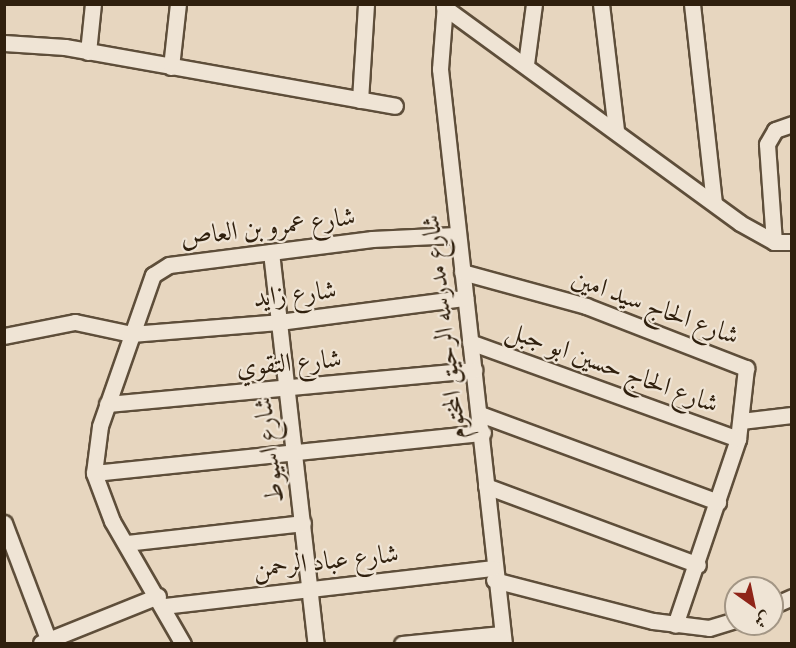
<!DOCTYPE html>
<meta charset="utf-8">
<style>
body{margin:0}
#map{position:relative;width:796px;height:648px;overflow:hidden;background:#e7d6bf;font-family:"IM FELL Double Pica",Amiri,serif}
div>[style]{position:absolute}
.roads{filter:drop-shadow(2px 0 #5e4e3a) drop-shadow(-2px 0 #5e4e3a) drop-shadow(0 2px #5e4e3a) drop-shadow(0 -2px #5e4e3a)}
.street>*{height:15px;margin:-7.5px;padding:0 7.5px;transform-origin:7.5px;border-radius:7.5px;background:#efe4d5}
span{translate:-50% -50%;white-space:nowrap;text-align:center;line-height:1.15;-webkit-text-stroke:4.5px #efe4d5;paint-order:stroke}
.street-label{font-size:26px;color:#30200e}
.frame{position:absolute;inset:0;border:6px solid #30200e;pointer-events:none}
.north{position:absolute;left:724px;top:576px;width:60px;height:60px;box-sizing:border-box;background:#efe4d5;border:2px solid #a39685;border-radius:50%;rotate:147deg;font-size:16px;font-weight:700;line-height:24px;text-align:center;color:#30200e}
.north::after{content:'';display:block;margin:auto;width:21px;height:27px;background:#8f2418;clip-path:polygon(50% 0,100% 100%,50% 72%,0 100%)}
</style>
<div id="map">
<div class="roads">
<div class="street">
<i style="left:445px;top:4px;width:65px;rotate:94.4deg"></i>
<i style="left:440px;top:69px;width:579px;rotate:83.65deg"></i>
<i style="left:601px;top:4px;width:127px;rotate:83.2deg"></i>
<i style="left:692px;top:4px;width:199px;rotate:83.7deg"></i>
<i style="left:444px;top:7px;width:366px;rotate:36.1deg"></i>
<i style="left:740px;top:223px;width:39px;rotate:29deg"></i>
<i style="left:774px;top:242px;width:18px"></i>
<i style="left:4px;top:43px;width:61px;rotate:3.8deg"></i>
<i style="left:65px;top:47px;width:335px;rotate:10.1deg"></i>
<i style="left:88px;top:52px;width:48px;rotate:-84.1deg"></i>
<i style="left:526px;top:64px;width:61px;rotate:-82.4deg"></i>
<i style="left:171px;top:67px;width:63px;rotate:-83.7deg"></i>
<i style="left:360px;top:100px;width:96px;rotate:-86.4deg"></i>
<i style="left:774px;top:242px;width:98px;rotate:-94.1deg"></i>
<i style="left:767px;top:144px;width:16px;rotate:-60deg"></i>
<i style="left:775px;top:130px;width:18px;rotate:-19deg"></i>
<i style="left:271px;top:252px;width:395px;rotate:83.5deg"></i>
<i style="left:462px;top:272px;width:129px;rotate:15.3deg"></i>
<i style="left:586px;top:306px;width:172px;rotate:21.2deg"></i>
<i style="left:746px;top:368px;width:71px;rotate:96.4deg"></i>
<i style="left:738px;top:439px;width:196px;rotate:108.7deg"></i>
<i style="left:4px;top:336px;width:72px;rotate:-11.2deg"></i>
<i style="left:75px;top:322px;width:57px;rotate:12.1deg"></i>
<i style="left:131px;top:334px;width:148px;rotate:-4.6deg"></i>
<i style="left:279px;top:322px;width:188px;rotate:-7.4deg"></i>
<i style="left:470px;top:342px;width:285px;rotate:19.9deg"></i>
<i style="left:107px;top:404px;width:369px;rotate:-5.3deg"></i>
<i style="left:480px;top:414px;width:254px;rotate:20.3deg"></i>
<i style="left:741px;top:421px;width:51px;rotate:-6.7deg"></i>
<i style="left:94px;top:473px;width:391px;rotate:-5.9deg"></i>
<i style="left:486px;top:486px;width:226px;rotate:20.4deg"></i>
<i style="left:4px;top:523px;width:129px;rotate:69.2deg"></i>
<i style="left:126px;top:543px;width:178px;rotate:-6.4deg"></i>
<i style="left:494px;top:580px;width:164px;rotate:14.5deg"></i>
<i style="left:653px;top:621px;width:56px;rotate:7.1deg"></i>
<i style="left:709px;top:628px;width:28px;rotate:-17deg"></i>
<i style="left:164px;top:606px;width:331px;rotate:-6.6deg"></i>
<i style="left:772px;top:606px;width:22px;rotate:-24deg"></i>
<i style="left:41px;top:643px;width:126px;rotate:-21.9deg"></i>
<i style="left:183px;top:644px;width:142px;rotate:-120deg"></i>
<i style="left:112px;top:521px;width:51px;rotate:-110.6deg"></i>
<i style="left:94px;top:473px;width:47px;rotate:-82.7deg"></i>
<i style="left:100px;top:426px;width:160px;rotate:-70.7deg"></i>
<i style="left:153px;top:275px;width:19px;rotate:-32deg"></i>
<i style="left:169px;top:265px;width:205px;rotate:-7.3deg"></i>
<i style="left:372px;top:239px;width:84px;rotate:-2.7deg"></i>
<i style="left:402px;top:644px;width:100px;rotate:-5.7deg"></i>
</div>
</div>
<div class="street-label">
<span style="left:268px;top:228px;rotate:-7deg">شارع عمرو بن العاص</span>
<span style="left:295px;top:295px;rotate:-6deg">شارع زايد</span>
<span style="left:655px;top:308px;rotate:20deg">شارع الحاج سيد امين</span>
<span style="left:445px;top:327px;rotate:-97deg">شارع مدرسه الرحيق المختوم</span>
<span style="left:289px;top:364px;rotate:-5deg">شارع التقوي</span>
<span style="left:612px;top:368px;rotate:20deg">شارع الحاج حسين ابو جبل</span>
<span style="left:270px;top:450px;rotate:-97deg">شارع اسيوط</span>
<span style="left:326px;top:562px;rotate:-6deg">شارع عباد الرحمن</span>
</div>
<div class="frame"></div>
<div class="north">ش</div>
</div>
